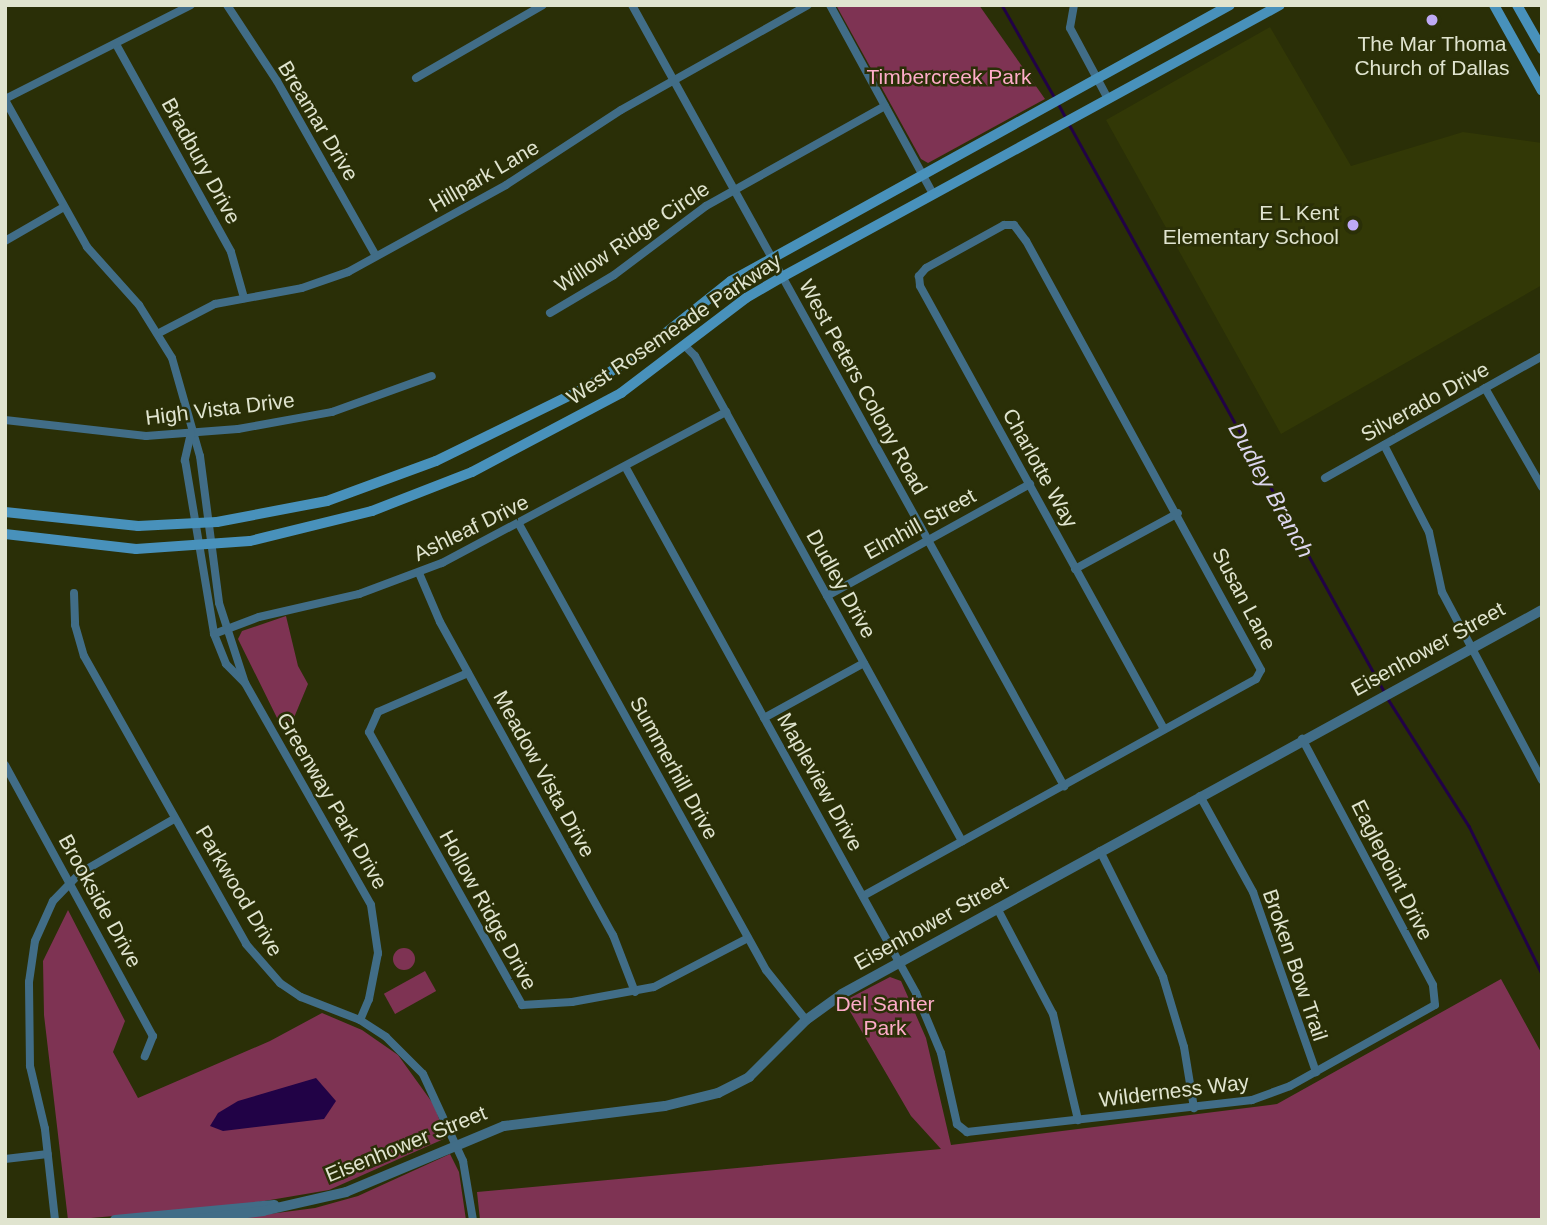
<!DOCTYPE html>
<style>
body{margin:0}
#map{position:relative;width:1547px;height:1225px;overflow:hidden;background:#2a2f07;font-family:Helvetica,sans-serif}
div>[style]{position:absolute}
.built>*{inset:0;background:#323806}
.green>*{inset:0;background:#7e3353;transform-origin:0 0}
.round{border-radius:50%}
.water>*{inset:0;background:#210246}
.stream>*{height:2.5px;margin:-1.25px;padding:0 1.25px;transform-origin:1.25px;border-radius:1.25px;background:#210246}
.minor>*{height:8px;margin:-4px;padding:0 4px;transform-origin:4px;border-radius:4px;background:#416d87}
.tertiary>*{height:10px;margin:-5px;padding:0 5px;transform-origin:5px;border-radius:5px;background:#416d87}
.secondary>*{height:10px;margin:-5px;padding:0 5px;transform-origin:5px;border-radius:5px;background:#4891bb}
.dots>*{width:19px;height:19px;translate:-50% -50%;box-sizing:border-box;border:4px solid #2a2f07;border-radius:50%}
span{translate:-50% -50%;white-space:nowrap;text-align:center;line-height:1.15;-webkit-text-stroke:5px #2a2f07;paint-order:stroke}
.poi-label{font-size:21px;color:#e0e4cf}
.right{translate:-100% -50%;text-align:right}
.park-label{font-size:21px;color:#feacc9}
.street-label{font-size:21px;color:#e0e4cf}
.water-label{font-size:23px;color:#dcd6ef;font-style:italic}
.frame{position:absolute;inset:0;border:7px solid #e0e4cf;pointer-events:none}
</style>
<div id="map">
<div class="built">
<i style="clip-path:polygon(1270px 27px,1351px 166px,1463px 132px,1542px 143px,1542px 285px,1281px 434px,1106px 120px)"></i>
</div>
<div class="green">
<i style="clip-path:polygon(836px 5px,979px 5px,1045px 99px,928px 163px,921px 159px)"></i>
<i style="clip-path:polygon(286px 616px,298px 666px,308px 684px,293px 720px,281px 726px,238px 639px,242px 631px)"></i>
<i style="clip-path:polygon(68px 910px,125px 1021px,113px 1052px,138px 1098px,270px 1041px,322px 1013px,362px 1030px,398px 1055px,434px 1105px,446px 1138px,329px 1190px,240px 1205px,68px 1220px,44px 1015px,43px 961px)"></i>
<i class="round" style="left:393px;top:948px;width:22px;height:22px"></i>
<i style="left:425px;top:971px;width:23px;height:47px;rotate:61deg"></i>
<i style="clip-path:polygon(890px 977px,901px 981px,926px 1038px,951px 1145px,1277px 1104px,1501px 979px,1542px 1054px,1542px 1220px,480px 1220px,477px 1192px,941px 1149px,911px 1116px,844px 1001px)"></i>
<i style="clip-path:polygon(450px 1154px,459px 1172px,466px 1220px,224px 1220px,315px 1208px,358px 1196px)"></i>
</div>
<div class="water">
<i style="clip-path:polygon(316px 1078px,336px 1101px,324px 1119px,223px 1131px,210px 1126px,218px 1113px,238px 1101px)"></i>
</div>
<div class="stream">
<i style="left:1002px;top:5px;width:109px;rotate:60.4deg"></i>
<i style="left:1059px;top:105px;width:15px;rotate:62deg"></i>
<i style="left:1069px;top:124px;width:651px;rotate:60.95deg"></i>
<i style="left:1388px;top:699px;width:151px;rotate:57.5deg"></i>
<i style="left:1469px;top:826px;width:165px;rotate:63.7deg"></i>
</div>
<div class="minor">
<i style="left:227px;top:5px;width:91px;rotate:56.7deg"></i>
<i style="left:277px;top:81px;width:201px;rotate:60.5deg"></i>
<i style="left:632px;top:5px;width:893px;rotate:61.05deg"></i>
<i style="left:830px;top:5px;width:215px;rotate:61.4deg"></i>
<i style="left:1074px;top:5px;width:23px;rotate:100deg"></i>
<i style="left:1070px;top:28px;width:78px;rotate:61.8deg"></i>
<i style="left:117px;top:46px;width:235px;rotate:61deg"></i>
<i style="left:231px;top:252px;width:48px;rotate:74.2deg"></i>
<i style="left:416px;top:78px;width:146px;rotate:-29.9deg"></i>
<i style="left:5px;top:99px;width:208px;rotate:-26.8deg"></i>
<i style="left:5px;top:100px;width:168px;rotate:60.8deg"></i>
<i style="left:87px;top:247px;width:78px;rotate:48.1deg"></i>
<i style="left:139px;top:305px;width:62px;rotate:58.1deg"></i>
<i style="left:172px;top:358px;width:102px;rotate:74.1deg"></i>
<i style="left:200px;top:456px;width:148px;rotate:82.6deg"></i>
<i style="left:219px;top:603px;width:84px;rotate:72deg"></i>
<i style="left:5px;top:241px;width:68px;rotate:-30deg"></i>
<i style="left:550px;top:313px;width:74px;rotate:-30.7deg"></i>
<i style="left:614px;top:275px;width:115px;rotate:-36.9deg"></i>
<i style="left:706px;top:206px;width:205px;rotate:-29.2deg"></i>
<i style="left:159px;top:333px;width:63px;rotate:-27.4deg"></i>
<i style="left:215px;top:304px;width:88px;rotate:-10.4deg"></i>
<i style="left:302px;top:288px;width:49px;rotate:-19.2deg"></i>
<i style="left:348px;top:272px;width:180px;rotate:-28.8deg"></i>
<i style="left:506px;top:185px;width:137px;rotate:-33.1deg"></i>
<i style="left:621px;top:110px;width:214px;rotate:-29.3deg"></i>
<i style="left:685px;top:346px;width:14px;rotate:45deg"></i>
<i style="left:695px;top:356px;width:554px;rotate:61.17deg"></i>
<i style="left:1485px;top:388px;width:114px;rotate:60.1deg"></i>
<i style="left:5px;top:420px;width:142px;rotate:6.5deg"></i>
<i style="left:146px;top:436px;width:92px;rotate:-4.4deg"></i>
<i style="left:238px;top:429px;width:96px;rotate:-10.3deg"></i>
<i style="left:332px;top:412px;width:106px;rotate:-19.8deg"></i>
<i style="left:191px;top:433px;width:28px;rotate:103deg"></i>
<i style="left:185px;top:460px;width:176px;rotate:80.5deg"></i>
<i style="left:214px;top:634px;width:32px;rotate:68deg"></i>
<i style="left:226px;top:664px;width:27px;rotate:45deg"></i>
<i style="left:245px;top:683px;width:255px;rotate:60.4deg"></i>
<i style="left:371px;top:905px;width:49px;rotate:81.7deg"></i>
<i style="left:378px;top:953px;width:47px;rotate:101.1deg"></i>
<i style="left:369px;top:999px;width:23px;rotate:113deg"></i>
<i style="left:1384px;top:445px;width:98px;rotate:62.7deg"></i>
<i style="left:1429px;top:532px;width:61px;rotate:77.8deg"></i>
<i style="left:1442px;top:592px;width:213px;rotate:62deg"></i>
<i style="left:626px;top:468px;width:600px;rotate:61.08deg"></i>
<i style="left:916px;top:993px;width:65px;rotate:67.4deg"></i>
<i style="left:941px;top:1053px;width:73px;rotate:77.3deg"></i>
<i style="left:957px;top:1124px;width:13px;rotate:39deg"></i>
<i style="left:967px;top:1132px;width:287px;rotate:-6.4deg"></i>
<i style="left:1252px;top:1100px;width:40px;rotate:-20.2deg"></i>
<i style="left:1290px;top:1086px;width:166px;rotate:-29.2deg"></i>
<i style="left:1435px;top:1005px;width:20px;rotate:-96deg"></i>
<i style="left:1433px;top:985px;width:279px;rotate:-118deg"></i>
<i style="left:1325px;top:478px;width:249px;rotate:-29.3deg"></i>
<i style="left:520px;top:526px;width:508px;rotate:61.01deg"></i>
<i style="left:766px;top:970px;width:64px;rotate:51.3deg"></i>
<i style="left:1075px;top:569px;width:117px;rotate:-28.5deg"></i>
<i style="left:419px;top:573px;width:53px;rotate:66.8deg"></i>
<i style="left:440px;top:622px;width:358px;rotate:61.1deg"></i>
<i style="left:613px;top:935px;width:61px;rotate:68.9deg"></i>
<i style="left:74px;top:593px;width:32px;rotate:88deg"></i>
<i style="left:75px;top:625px;width:32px;rotate:74deg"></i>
<i style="left:84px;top:656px;width:330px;rotate:60.6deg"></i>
<i style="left:246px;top:944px;width:52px;rotate:48.9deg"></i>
<i style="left:280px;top:983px;width:25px;rotate:34deg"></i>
<i style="left:301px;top:997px;width:63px;rotate:21.3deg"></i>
<i style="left:360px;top:1020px;width:31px;rotate:33deg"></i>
<i style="left:386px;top:1037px;width:52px;rotate:45deg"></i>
<i style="left:423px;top:1074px;width:96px;rotate:65.3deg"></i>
<i style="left:463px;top:1161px;width:60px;rotate:80.4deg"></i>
<i style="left:827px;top:596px;width:232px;rotate:-28.9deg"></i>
<i style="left:214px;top:634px;width:48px;rotate:-20.7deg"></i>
<i style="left:259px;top:617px;width:103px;rotate:-13deg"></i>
<i style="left:359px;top:594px;width:89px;rotate:-20.5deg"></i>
<i style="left:442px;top:563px;width:322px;rotate:-28deg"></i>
<i style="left:468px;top:673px;width:98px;rotate:156.6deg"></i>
<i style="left:378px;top:712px;width:22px;rotate:114deg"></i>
<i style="left:369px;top:732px;width:313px;rotate:60.7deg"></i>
<i style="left:522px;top:1005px;width:50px;rotate:-3.4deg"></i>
<i style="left:572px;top:1002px;width:83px;rotate:-10.4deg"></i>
<i style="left:654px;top:987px;width:106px;rotate:-27.5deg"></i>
<i style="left:764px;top:718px;width:114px;rotate:-28.8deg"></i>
<i style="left:5px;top:765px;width:309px;rotate:61.4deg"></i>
<i style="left:153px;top:1036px;width:22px;rotate:112deg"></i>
<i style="left:1200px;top:796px;width:110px;rotate:61.1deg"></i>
<i style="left:1253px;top:892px;width:191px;rotate:70.7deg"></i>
<i style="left:1100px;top:851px;width:141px;rotate:63.4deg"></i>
<i style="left:1163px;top:977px;width:73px;rotate:73.3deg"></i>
<i style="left:1184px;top:1047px;width:62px;rotate:80.7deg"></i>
<i style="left:863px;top:896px;width:449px;rotate:-28.9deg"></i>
<i style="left:1256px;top:679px;width:10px;rotate:-61deg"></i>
<i style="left:1261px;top:670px;width:489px;rotate:-118.7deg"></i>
<i style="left:1026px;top:241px;width:20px;rotate:-127deg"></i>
<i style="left:1014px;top:225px;width:10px;rotate:180deg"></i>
<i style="left:1004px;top:225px;width:89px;rotate:151.1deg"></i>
<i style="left:926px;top:268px;width:11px;rotate:131deg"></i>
<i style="left:919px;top:276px;width:10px;rotate:84deg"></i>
<i style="left:920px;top:286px;width:506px;rotate:61.15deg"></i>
<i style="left:997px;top:908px;width:120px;rotate:62.2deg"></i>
<i style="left:1053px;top:1014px;width:109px;rotate:76.7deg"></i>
<i style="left:5px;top:1159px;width:43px;rotate:-6.6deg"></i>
<i style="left:55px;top:1220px;width:92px;rotate:-96.3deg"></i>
<i style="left:45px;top:1129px;width:65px;rotate:-103.4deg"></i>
<i style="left:30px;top:1066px;width:84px;rotate:-90.7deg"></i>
<i style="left:29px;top:982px;width:41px;rotate:-81.7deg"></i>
<i style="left:35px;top:941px;width:44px;rotate:-65.8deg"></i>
<i style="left:53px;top:901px;width:39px;rotate:-46deg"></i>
<i style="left:80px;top:873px;width:108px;rotate:-29.9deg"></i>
</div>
<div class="tertiary">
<i style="left:115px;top:1220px;width:160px;rotate:-5.4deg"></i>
<i style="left:191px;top:1220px;width:73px;rotate:-7.1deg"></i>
<i style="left:263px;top:1211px;width:85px;rotate:-12.9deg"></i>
<i style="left:346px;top:1192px;width:171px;rotate:-22.7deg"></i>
<i style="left:504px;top:1126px;width:162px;rotate:-7.1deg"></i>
<i style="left:665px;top:1106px;width:55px;rotate:-13.8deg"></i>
<i style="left:718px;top:1093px;width:35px;rotate:-27deg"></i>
<i style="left:749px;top:1077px;width:81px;rotate:-45deg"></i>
<i style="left:806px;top:1020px;width:44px;rotate:-35.8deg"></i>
<i style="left:842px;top:994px;width:798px;rotate:-28.75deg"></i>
</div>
<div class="secondary">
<i style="left:1494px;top:5px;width:98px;rotate:60.8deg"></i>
<i style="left:1517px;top:5px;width:51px;rotate:60.4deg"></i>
<i style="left:5px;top:512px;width:134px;rotate:6deg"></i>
<i style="left:138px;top:526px;width:79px;rotate:-2.9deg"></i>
<i style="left:217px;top:522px;width:112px;rotate:-10.8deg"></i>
<i style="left:327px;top:501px;width:116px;rotate:-20.2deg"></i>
<i style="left:436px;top:461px;width:166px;rotate:-26.1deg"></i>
<i style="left:585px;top:388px;width:74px;rotate:-32.8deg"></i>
<i style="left:647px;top:348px;width:107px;rotate:-38.6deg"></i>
<i style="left:731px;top:281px;width:570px;rotate:-28.95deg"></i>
<i style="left:5px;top:534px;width:132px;rotate:6.5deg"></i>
<i style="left:136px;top:549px;width:114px;rotate:-4deg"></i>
<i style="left:250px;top:541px;width:126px;rotate:-13.8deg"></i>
<i style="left:372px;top:511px;width:107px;rotate:-21.3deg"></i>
<i style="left:472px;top:472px;width:169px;rotate:-27.9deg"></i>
<i style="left:621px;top:393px;width:157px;rotate:-37.2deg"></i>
<i style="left:746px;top:298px;width:42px;rotate:-30.3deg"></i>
<i style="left:782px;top:277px;width:567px;rotate:-28.64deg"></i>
</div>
<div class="dots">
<i style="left:1432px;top:20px;background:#bea9f5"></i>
<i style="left:1353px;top:225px;background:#bea9f5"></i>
</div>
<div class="poi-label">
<span style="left:1432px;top:56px">The Mar Thoma<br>Church of Dallas</span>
<span class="right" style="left:1339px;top:225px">E L Kent<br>Elementary School</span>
</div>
<div class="park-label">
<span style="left:949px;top:77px">Timbercreek Park</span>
<span style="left:885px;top:1016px">Del Santer<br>Park</span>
</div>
<div class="street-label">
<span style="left:318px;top:121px;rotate:59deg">Breamar Drive</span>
<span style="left:201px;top:161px;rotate:61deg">Bradbury Drive</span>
<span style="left:484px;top:176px;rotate:-30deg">Hillpark Lane</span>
<span style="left:632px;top:237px;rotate:-34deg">Willow Ridge Circle</span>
<span style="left:674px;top:329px;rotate:-34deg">West Rosemeade Parkway</span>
<span style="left:863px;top:387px;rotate:61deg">West Peters Colony Road</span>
<span style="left:1425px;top:402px;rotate:-29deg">Silverado Drive</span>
<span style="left:220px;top:409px;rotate:-7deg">High Vista Drive</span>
<span style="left:1040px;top:468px;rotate:61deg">Charlotte Way</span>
<span style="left:920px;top:524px;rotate:-29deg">Elmhill Street</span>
<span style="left:471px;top:528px;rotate:-26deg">Ashleaf Drive</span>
<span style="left:841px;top:584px;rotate:61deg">Dudley Drive</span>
<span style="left:1244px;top:599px;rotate:62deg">Susan Lane</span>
<span style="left:1428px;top:649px;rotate:-29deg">Eisenhower Street</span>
<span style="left:674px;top:768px;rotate:61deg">Summerhill Drive</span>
<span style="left:544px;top:774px;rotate:61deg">Meadow Vista Drive</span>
<span style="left:820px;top:782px;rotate:61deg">Mapleview Drive</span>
<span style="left:332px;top:801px;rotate:60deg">Greenway Park Drive</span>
<span style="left:1392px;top:870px;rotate:63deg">Eaglepoint Drive</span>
<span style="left:239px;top:891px;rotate:59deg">Parkwood Drive</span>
<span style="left:100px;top:901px;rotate:61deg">Brookside Drive</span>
<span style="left:488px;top:910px;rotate:61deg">Hollow Ridge Drive</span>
<span style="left:931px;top:923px;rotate:-29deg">Eisenhower Street</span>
<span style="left:1295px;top:965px;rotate:71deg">Broken Bow Trail</span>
<span style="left:1174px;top:1091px;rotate:-7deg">Wilderness Way</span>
<span style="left:406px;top:1144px;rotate:-22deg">Eisenhower Street</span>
</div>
<div class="water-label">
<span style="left:1271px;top:490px;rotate:61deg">Dudley Branch</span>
</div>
<div class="frame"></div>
</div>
